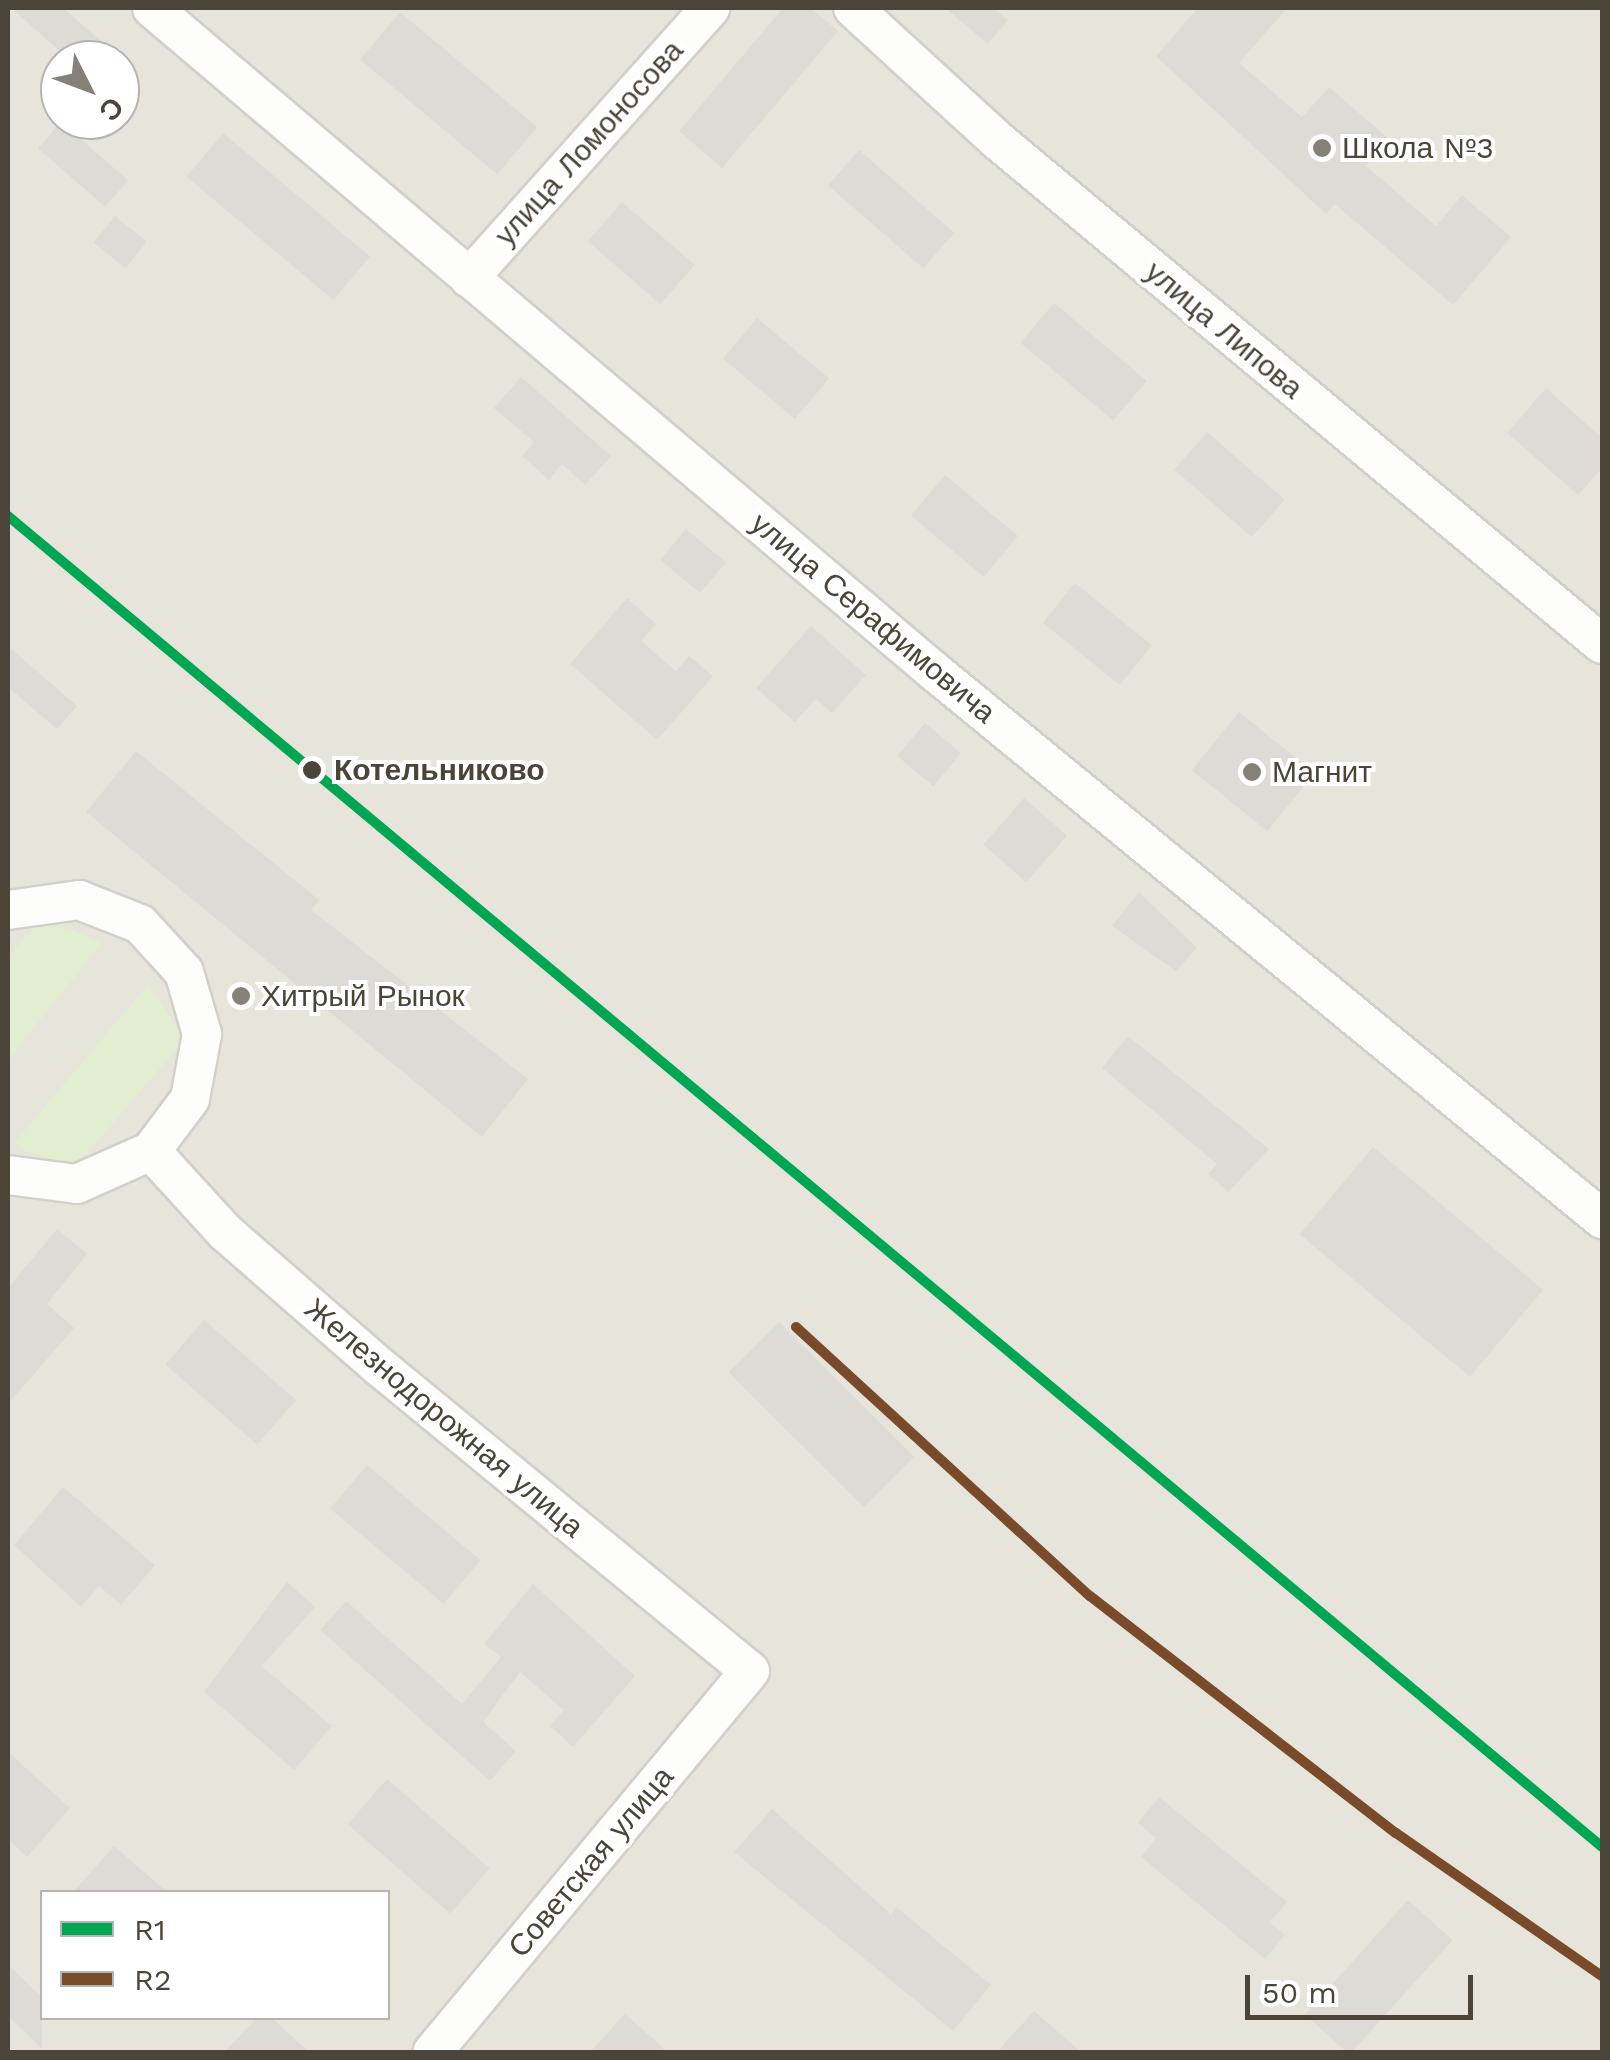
<!DOCTYPE html>
<meta charset="utf-8">
<style>
body{margin:0}
#map{position:relative;width:1610px;height:2060px;overflow:hidden;background:#f4f2ee;font-family:"Work Sans",sans-serif}
div>[style]{position:absolute}
.residential>*{inset:0;background:#e7e4dc}
.green>*{inset:0;background:#e1eecf}
.building>*{inset:0;background:#dedbd6;transform-origin:0 0}
.roads{filter:drop-shadow(2px 0 #d2d0cb) drop-shadow(-2px 0 #d2d0cb) drop-shadow(0 2px #d2d0cb) drop-shadow(0 -2px #d2d0cb)}
.minor>*{height:38px;margin:-19px;padding:0 19px;transform-origin:19px;border-radius:19px;background:#fdfdfc}
.rail-1>*{height:10px;margin:-5px;padding:0 5px;transform-origin:5px;border-radius:5px;background:#00a651}
.rail-2>*{height:10px;margin:-5px;padding:0 5px;transform-origin:5px;border-radius:5px;background:#7a4b2a}
.dots>*{width:28px;height:28px;translate:-50% -50%;box-sizing:border-box;border:5px solid #fff;border-radius:50%}
span{translate:-50% -50%;white-space:nowrap;text-align:center;line-height:1.15;-webkit-text-stroke:8px #fff;paint-order:stroke}
.street-label{font-size:30px;color:#4b4439}
.poi-label{font-size:30px;color:#4b4439}
.left{translate:0 -50%;text-align:left}
.stop-label{font-size:30px;color:#4b4439;font-weight:700}
.frame{position:absolute;inset:0;border:10px solid #4b4439;pointer-events:none}
.legend{position:absolute;left:40px;top:1890px;width:350px;height:130px;box-sizing:border-box;background:#fff;border:2px solid #b7b4b0;margin:0;padding:12px 18px;list-style:none;font-size:30px;color:#4b4439}
.legend li{display:flex;align-items:center;gap:20px;height:50px}
.legend b{width:50px;border:2px solid #b7b4b0}
.north{position:absolute;left:40px;top:40px;width:100px;height:100px;box-sizing:border-box;background:#fff;border:2px solid #b7b4b0;border-radius:50%;rotate:132deg;font-size:28px;font-weight:700;line-height:40px;text-align:center;color:#4b4439}
.north::after{content:'';display:block;margin:auto;width:35px;height:45px;background:#868178;clip-path:polygon(50% 0,100% 100%,50% 72%,0 100%)}
.scale{position:absolute;left:1245px;top:1975px;width:228px;height:45px;box-sizing:border-box;border:5px solid #4b4439;border-top:0;padding-left:12px;font-size:30px;line-height:35px;white-space:nowrap;color:#4b4439;-webkit-text-stroke:8px #fff;paint-order:stroke}
</style>
<div id="map">
<div class="residential">
<i style="clip-path:polygon(evenodd,8px 8px,1602px 8px,1602px 2052px,8px 2052px,8px 8px,60px 60px,120px 60px,120px 120px,60px 120px,60px 60px,8px 8px,42px 1892px,388px 1892px,388px 2018px,42px 2018px,42px 1892px)"></i>
</div>
<div class="green">
<i style="clip-path:polygon(55px 923px,102px 943px,8px 1060px,8px 958px,36px 925px)"></i>
<i style="clip-path:polygon(149px 983px,184px 1040px,76px 1167px,25px 1151px,15px 1142px)"></i>
</div>
<div class="building">
<i style="clip-path:polygon(11px 8px,63px 8px,108px 47px,97px 60px,70px 60px)"></i>
<i style="clip-path:polygon(783px 8px,811px 8px,838px 31px,722px 168px,679px 131px)"></i>
<i style="clip-path:polygon(945px 8px,992px 8px,1008px 20px,988px 44px)"></i>
<i style="clip-path:polygon(1198px 8px,1287px 8px,1239px 63px,1302px 117px,1329px 87px,1389px 139px,1366px 166px,1436px 226px,1462px 195px,1511px 237px,1453px 305px,1335px 204px,1326px 214px,1156px 56px)"></i>
<i style="left:400px;top:12px;width:179px;height:62px;rotate:40deg"></i>
<i style="left:61px;top:122px;width:89px;height:35px;rotate:41deg"></i>
<i style="left:223px;top:133px;width:192px;height:57px;rotate:40deg"></i>
<i style="left:859px;top:150px;width:126px;height:47px;rotate:41deg"></i>
<i style="left:622px;top:202px;width:96px;height:52px;rotate:41deg"></i>
<i style="left:115px;top:216px;width:41px;height:34px;rotate:39deg"></i>
<i style="left:1054px;top:303px;width:121px;height:52px;rotate:40deg"></i>
<i style="left:757px;top:318px;width:94px;height:53px;rotate:40deg"></i>
<i style="clip-path:polygon(521px 377px,611px 456px,585px 485px,562px 464px,549px 480px,522px 456px,534px 442px,494px 408px)"></i>
<i style="clip-path:polygon(1546px 388px,1602px 438px,1602px 468px,1578px 495px,1507px 433px)"></i>
<i style="left:1207px;top:432px;width:103px;height:50px;rotate:41deg"></i>
<i style="left:945px;top:475px;width:95px;height:53px;rotate:40deg"></i>
<i style="left:686px;top:529px;width:52px;height:40px;rotate:40deg"></i>
<i style="left:1075px;top:583px;width:99px;height:51px;rotate:39deg"></i>
<i style="clip-path:polygon(627px 598px,656px 624px,641px 641px,676px 671px,689px 656px,713px 676px,657px 740px,570px 664px)"></i>
<i style="clip-path:polygon(811px 626px,866px 675px,832px 713px,816px 699px,795px 722px,756px 688px)"></i>
<i style="clip-path:polygon(8px 646px,77px 706px,57px 729px,8px 687px)"></i>
<i style="left:1239px;top:712px;width:97px;height:75px;rotate:39deg"></i>
<i style="left:925px;top:723px;width:47px;height:43px;rotate:40deg"></i>
<i style="clip-path:polygon(136px 751px,319px 900px,311px 910px,528px 1079px,482px 1137px,86px 812px)"></i>
<i style="left:1024px;top:798px;width:57px;height:62px;rotate:41deg"></i>
<i style="clip-path:polygon(1139px 892px,1197px 948px,1176px 971px,1112px 926px)"></i>
<i style="clip-path:polygon(1128px 1036px,1269px 1149px,1228px 1192px,1208px 1174px,1217px 1164px,1102px 1068px)"></i>
<i style="left:1373px;top:1147px;width:222px;height:114px;rotate:40deg"></i>
<i style="clip-path:polygon(57px 1229px,87px 1254px,47px 1304px,74px 1328px,8px 1404px,8px 1288px)"></i>
<i style="left:204px;top:1320px;width:122px;height:59px;rotate:41deg"></i>
<i style="left:779px;top:1322px;width:191px;height:71px;rotate:45deg"></i>
<i style="left:367px;top:1465px;width:148px;height:57px;rotate:40deg"></i>
<i style="clip-path:polygon(63px 1487px,155px 1565px,121px 1605px,99px 1586px,81px 1607px,14px 1545px)"></i>
<i style="clip-path:polygon(287px 1582px,315px 1607px,262px 1666px,332px 1726px,294px 1770px,204px 1692px)"></i>
<i style="clip-path:polygon(533px 1584px,635px 1676px,573px 1747px,550px 1726px,564px 1710px,520px 1672px,483px 1722px,516px 1751px,490px 1781px,320px 1630px,346px 1601px,462px 1704px,501px 1657px,484px 1644px)"></i>
<i style="clip-path:polygon(8px 1752px,70px 1808px,27px 1857px,8px 1839px)"></i>
<i style="left:387px;top:1779px;width:136px;height:60px;rotate:41deg"></i>
<i style="clip-path:polygon(1159px 1797px,1287px 1902px,1270px 1922px,1285px 1935px,1265px 1959px,1141px 1857px,1156px 1838px,1138px 1823px)"></i>
<i style="clip-path:polygon(772px 1809px,891px 1914px,896px 1907px,991px 1985px,953px 2031px,734px 1852px)"></i>
<i style="clip-path:polygon(114px 1846px,167px 1892px,73px 1892px)"></i>
<i style="left:1408px;top:1900px;width:60px;height:154px;rotate:42deg"></i>
<i style="clip-path:polygon(8px 1965px,42px 1997px,42px 2049px,8px 2016px)"></i>
<i style="clip-path:polygon(1034px 2011px,1081px 2052px,997px 2052px)"></i>
<i style="clip-path:polygon(625px 2014px,668px 2052px,590px 2052px)"></i>
<i style="clip-path:polygon(257px 2018px,272px 2018px,309px 2052px,224px 2052px)"></i>
</div>
<div class="roads">
<div class="minor">
<i style="left:152px;top:8px;width:1027px;rotate:40.3deg"></i>
<i style="left:935px;top:672px;width:863px;rotate:39.35deg"></i>
<i style="left:853px;top:8px;width:195px;rotate:42.5deg"></i>
<i style="left:997px;top:140px;width:787px;rotate:39.8deg"></i>
<i style="left:469px;top:278px;width:362px;rotate:-48.2deg"></i>
<i style="left:8px;top:910px;width:72px;rotate:-8deg"></i>
<i style="left:79px;top:900px;width:66px;rotate:21.5deg"></i>
<i style="left:140px;top:924px;width:65px;rotate:47.5deg"></i>
<i style="left:184px;top:972px;width:65px;rotate:73.8deg"></i>
<i style="left:202px;top:1034px;width:66px;rotate:100.5deg"></i>
<i style="left:190px;top:1099px;width:65px;rotate:126.9deg"></i>
<i style="left:151px;top:1151px;width:81px;rotate:156deg"></i>
<i style="left:77px;top:1184px;width:70px;rotate:-172.6deg"></i>
<i style="left:151px;top:1151px;width:110px;rotate:47.6deg"></i>
<i style="left:225px;top:1232px;width:207px;rotate:41.1deg"></i>
<i style="left:381px;top:1368px;width:477px;rotate:39.4deg"></i>
<i style="left:750px;top:1671px;width:496px;rotate:129.8deg"></i>
</div>
</div>
<div class="rail-1">
<i style="left:8px;top:516px;width:2077px;rotate:39.86deg"></i>
</div>
<div class="rail-2">
<i style="left:796px;top:1327px;width:398px;rotate:42.5deg"></i>
<i style="left:1090px;top:1596px;width:387px;rotate:37.8deg"></i>
<i style="left:1396px;top:1833px;width:251px;rotate:34.8deg"></i>
</div>
<div class="dots">
<i style="left:1322px;top:148px;background:#868178"></i>
<i style="left:312px;top:770px;background:#4b4439"></i>
<i style="left:1252px;top:772px;background:#868178"></i>
<i style="left:241px;top:996px;background:#868178"></i>
</div>
<div class="street-label">
<span style="left:589px;top:143px;rotate:-48deg">улица Ломоносова</span>
<span style="left:1224px;top:330px;rotate:40deg">улица Липова</span>
<span style="left:873px;top:618px;rotate:40deg">улица Серафимовича</span>
<span style="left:444px;top:1418px;rotate:40deg">Железнодорожная улица</span>
<span style="left:591px;top:1862px;rotate:-50deg">Советская улица</span>
</div>
<div class="poi-label">
<span class="left" style="left:1342px;top:148px">Школа №3</span>
<span class="left" style="left:1272px;top:772px">Магнит</span>
<span class="left" style="left:261px;top:996px">Хитрый Рынок</span>
</div>
<div class="stop-label">
<span class="left" style="left:334px;top:770px">Котельниково</span>
</div>
<div class="frame"></div>
<ul class="legend">
<li><b style="height:12px;background:#00a651"></b>R1</li>
<li><b style="height:12px;background:#7a4b2a"></b>R2</li>
</ul>
<div class="north">С</div>
<div class="scale">50 m</div>
</div>
